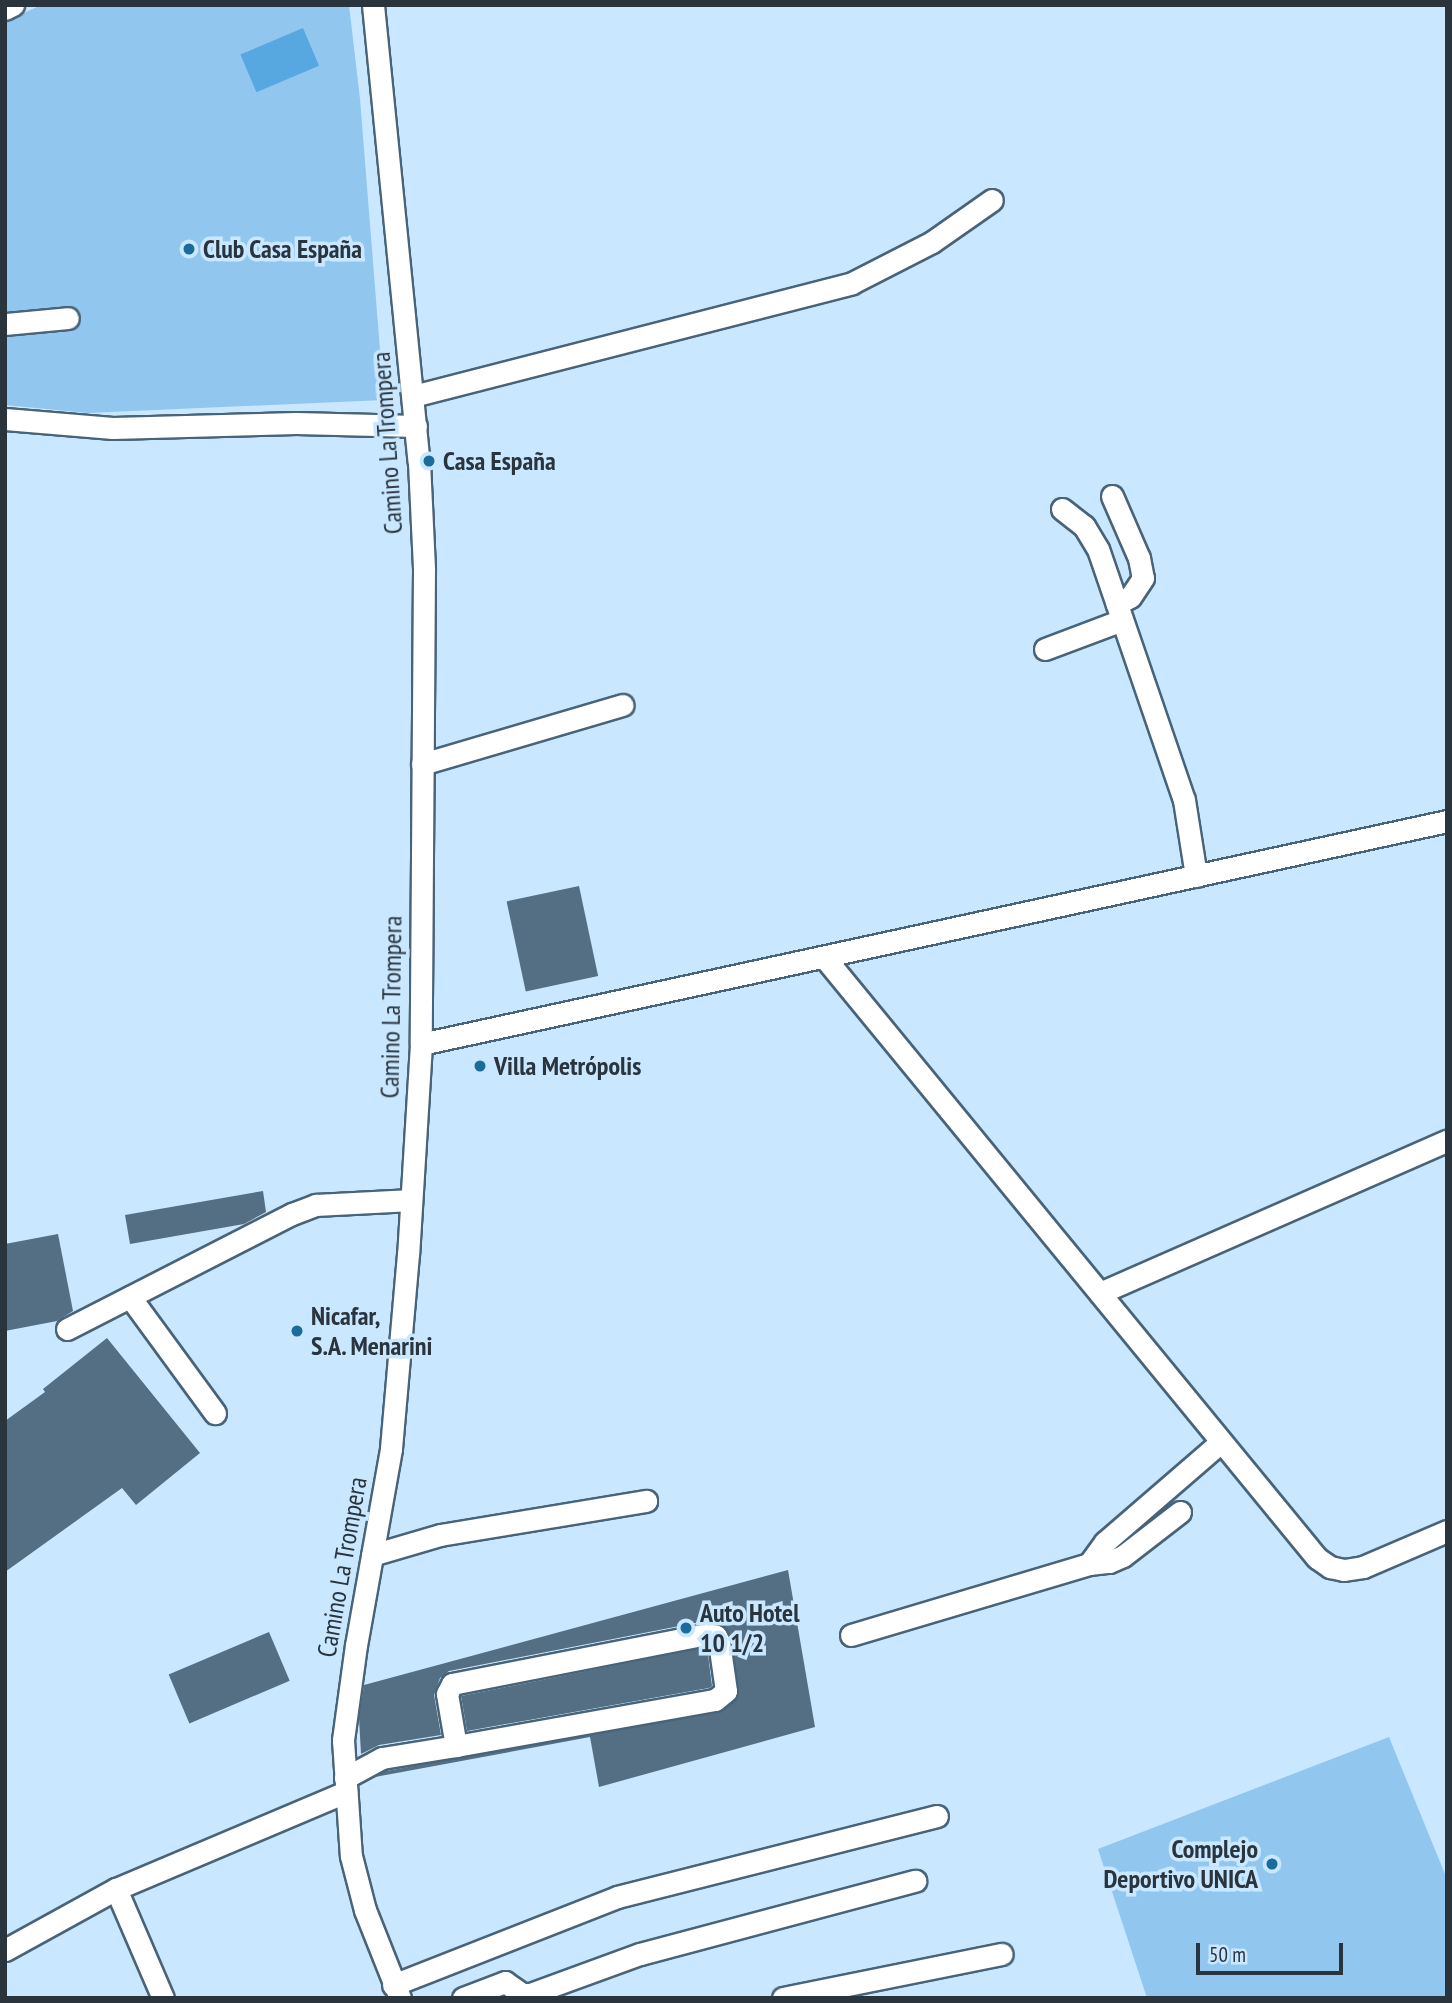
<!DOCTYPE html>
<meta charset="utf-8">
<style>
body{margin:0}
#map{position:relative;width:1452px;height:2003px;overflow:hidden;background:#c9e7ff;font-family:"PT Sans Narrow",sans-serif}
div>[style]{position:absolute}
.green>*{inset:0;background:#91c6ef}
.water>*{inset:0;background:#57a7e1;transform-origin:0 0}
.building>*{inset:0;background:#546f84;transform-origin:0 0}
.roads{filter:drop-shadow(2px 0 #496378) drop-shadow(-2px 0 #496378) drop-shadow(0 2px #496378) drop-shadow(0 -2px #496378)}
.minor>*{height:21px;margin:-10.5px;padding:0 10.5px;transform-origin:10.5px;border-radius:10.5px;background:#fff}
.dots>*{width:19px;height:19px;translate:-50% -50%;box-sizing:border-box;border:4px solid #c9e7ff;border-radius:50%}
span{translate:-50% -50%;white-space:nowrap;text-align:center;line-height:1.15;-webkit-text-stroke:7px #c9e7ff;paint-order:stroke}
.poi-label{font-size:26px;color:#29343d;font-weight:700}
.left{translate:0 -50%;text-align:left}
.right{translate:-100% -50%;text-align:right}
.street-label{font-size:26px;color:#29343d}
.frame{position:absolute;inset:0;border:7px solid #29343d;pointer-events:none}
.scale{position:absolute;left:1196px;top:1943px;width:147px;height:32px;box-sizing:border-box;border:4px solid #29343d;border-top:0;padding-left:9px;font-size:21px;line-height:24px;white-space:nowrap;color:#29343d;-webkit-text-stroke:5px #c9e7ff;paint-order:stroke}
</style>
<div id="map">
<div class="green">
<i style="clip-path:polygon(41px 5px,349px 5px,360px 99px,384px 400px,88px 413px,5px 405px,5px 22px)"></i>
<i style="clip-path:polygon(1389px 1737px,1447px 1879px,1447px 1998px,1147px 1998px,1098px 1849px)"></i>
</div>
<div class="water">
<i style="left:303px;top:28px;width:41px;height:68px;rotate:67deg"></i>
</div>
<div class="building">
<i style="left:579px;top:886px;width:92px;height:74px;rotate:78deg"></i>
<i style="clip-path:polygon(263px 1191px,266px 1212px,244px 1224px,130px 1244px,125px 1215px)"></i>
<i style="clip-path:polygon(58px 1234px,73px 1311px,57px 1321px,5px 1331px,5px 1244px)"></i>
<i style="clip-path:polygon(107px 1338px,200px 1453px,136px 1505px,122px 1488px,5px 1572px,5px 1421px,45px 1392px,43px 1389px)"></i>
<i style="clip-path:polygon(788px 1570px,815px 1727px,599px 1787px,590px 1737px,375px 1777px,386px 1771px,723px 1711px,738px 1695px,732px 1640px,724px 1625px,705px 1621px,449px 1671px,440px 1678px,434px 1695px,441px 1735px,379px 1745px,361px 1754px,359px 1718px,364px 1685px)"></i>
<i style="left:269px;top:1632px;width:53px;height:109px;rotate:67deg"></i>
<i style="clip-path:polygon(707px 1647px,712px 1686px,709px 1688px,467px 1731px,461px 1696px)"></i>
</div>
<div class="roads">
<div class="minor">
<i style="left:373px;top:5px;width:459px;rotate:84.3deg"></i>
<i style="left:419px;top:462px;width:108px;rotate:87.3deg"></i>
<i style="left:424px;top:570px;width:474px;rotate:90.4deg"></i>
<i style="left:421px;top:1044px;width:210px;rotate:93.5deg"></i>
<i style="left:408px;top:1254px;width:196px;rotate:95deg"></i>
<i style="left:391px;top:1449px;width:199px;rotate:100.1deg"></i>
<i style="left:356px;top:1645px;width:96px;rotate:97.8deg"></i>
<i style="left:343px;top:1740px;width:116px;rotate:86.1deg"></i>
<i style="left:351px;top:1856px;width:56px;rotate:75.5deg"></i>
<i style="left:365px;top:1910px;width:95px;rotate:68.3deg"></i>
<i style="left:5px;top:9px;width:9px;rotate:-27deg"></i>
<i style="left:5px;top:324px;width:63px;rotate:-5.4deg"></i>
<i style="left:413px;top:396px;width:453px;rotate:-14.4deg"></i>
<i style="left:852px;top:283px;width:90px;rotate:-27.1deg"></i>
<i style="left:932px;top:242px;width:73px;rotate:-35deg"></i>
<i style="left:5px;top:419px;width:108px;rotate:4.8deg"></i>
<i style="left:113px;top:428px;width:183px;rotate:-1.6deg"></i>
<i style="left:296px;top:423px;width:120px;rotate:1.4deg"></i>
<i style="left:1112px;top:496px;width:68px;rotate:66.5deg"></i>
<i style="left:1139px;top:558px;width:20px;rotate:79deg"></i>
<i style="left:1143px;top:578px;width:23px;rotate:124deg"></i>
<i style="left:1130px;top:597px;width:15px;rotate:152deg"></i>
<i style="left:1062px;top:509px;width:28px;rotate:38deg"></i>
<i style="left:1084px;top:526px;width:27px;rotate:59deg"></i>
<i style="left:1098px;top:549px;width:265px;rotate:71.1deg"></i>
<i style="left:1184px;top:800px;width:77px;rotate:81deg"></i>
<i style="left:1045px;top:649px;width:82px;rotate:-20.6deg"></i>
<i style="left:422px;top:764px;width:209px;rotate:-16.4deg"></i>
<i style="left:824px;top:957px;width:777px;rotate:50.64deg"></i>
<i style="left:1317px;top:1558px;width:16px;rotate:35deg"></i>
<i style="left:1330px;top:1567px;width:14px;rotate:12deg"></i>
<i style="left:1344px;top:1570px;width:19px;rotate:-9deg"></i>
<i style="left:1363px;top:1567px;width:91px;rotate:-23.2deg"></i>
<i style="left:421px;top:1044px;width:1050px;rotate:-12.26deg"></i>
<i style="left:1100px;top:1293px;width:379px;rotate:-23.7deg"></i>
<i style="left:130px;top:1297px;width:144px;rotate:53.8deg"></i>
<i style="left:67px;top:1329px;width:253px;rotate:-27.1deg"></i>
<i style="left:292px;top:1214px;width:26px;rotate:-21deg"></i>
<i style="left:316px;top:1205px;width:95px;rotate:-3deg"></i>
<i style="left:372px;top:1555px;width:71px;rotate:-16.4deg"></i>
<i style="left:440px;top:1535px;width:209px;rotate:-9.4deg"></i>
<i style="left:1089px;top:1564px;width:20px;rotate:-6deg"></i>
<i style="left:1109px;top:1562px;width:15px;rotate:-23deg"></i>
<i style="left:1123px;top:1556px;width:72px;rotate:-37.7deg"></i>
<i style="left:851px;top:1635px;width:248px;rotate:-16.6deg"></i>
<i style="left:1089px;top:1564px;width:27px;rotate:-54deg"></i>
<i style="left:1105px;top:1542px;width:153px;rotate:-40.8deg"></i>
<i style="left:345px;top:1778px;width:42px;rotate:-28.4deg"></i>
<i style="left:382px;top:1758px;width:75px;rotate:-9.2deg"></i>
<i style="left:456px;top:1746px;width:263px;rotate:-10.1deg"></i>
<i style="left:715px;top:1700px;width:14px;rotate:-39deg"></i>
<i style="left:726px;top:1691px;width:49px;rotate:-98.1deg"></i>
<i style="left:719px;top:1642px;width:7px;rotate:-117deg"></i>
<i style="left:716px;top:1636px;width:9px;rotate:-167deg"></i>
<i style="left:707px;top:1634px;width:260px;rotate:168.9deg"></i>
<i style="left:452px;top:1684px;width:11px;rotate:117deg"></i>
<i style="left:447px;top:1694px;width:53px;rotate:80.2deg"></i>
<i style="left:116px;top:1889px;width:119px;rotate:66.7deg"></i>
<i style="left:5px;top:1950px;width:127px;rotate:-28.8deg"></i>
<i style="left:116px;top:1889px;width:250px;rotate:-22.9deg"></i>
<i style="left:393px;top:1985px;width:241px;rotate:-21.4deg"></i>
<i style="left:617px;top:1897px;width:330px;rotate:-14.2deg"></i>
<i style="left:463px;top:1998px;width:45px;rotate:-20.9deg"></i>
<i style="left:505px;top:1982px;width:21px;rotate:35deg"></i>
<i style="left:522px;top:1994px;width:8px"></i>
<i style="left:530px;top:1994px;width:117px;rotate:-20deg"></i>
<i style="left:640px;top:1954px;width:285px;rotate:-14.9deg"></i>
<i style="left:783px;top:1998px;width:223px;rotate:-11.4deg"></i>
</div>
</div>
<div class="dots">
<i style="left:189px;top:249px;background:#1c6b9d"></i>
<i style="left:429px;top:461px;background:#1c6b9d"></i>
<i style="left:480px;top:1066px;background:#1c6b9d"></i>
<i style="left:297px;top:1331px;background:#1c6b9d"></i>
<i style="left:686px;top:1628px;background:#1c6b9d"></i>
<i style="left:1272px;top:1864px;background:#1c6b9d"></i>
</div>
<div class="poi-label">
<span class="left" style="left:203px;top:249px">Club Casa España</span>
<span class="left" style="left:443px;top:461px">Casa España</span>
<span class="left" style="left:494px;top:1066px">Villa Metrópolis</span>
<span class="left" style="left:311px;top:1331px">Nicafar,<br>S.A. Menarini</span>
<span class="left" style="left:700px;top:1628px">Auto Hotel<br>10 1/2</span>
<span class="right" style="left:1258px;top:1864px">Complejo<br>Deportivo UNICA</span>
</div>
<div class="street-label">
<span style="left:387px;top:443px;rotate:-94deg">Camino La Trompera</span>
<span style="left:391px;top:1007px;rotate:-89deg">Camino La Trompera</span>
<span style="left:342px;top:1567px;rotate:-80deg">Camino La Trompera</span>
</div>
<div class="frame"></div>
<div class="scale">50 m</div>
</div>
